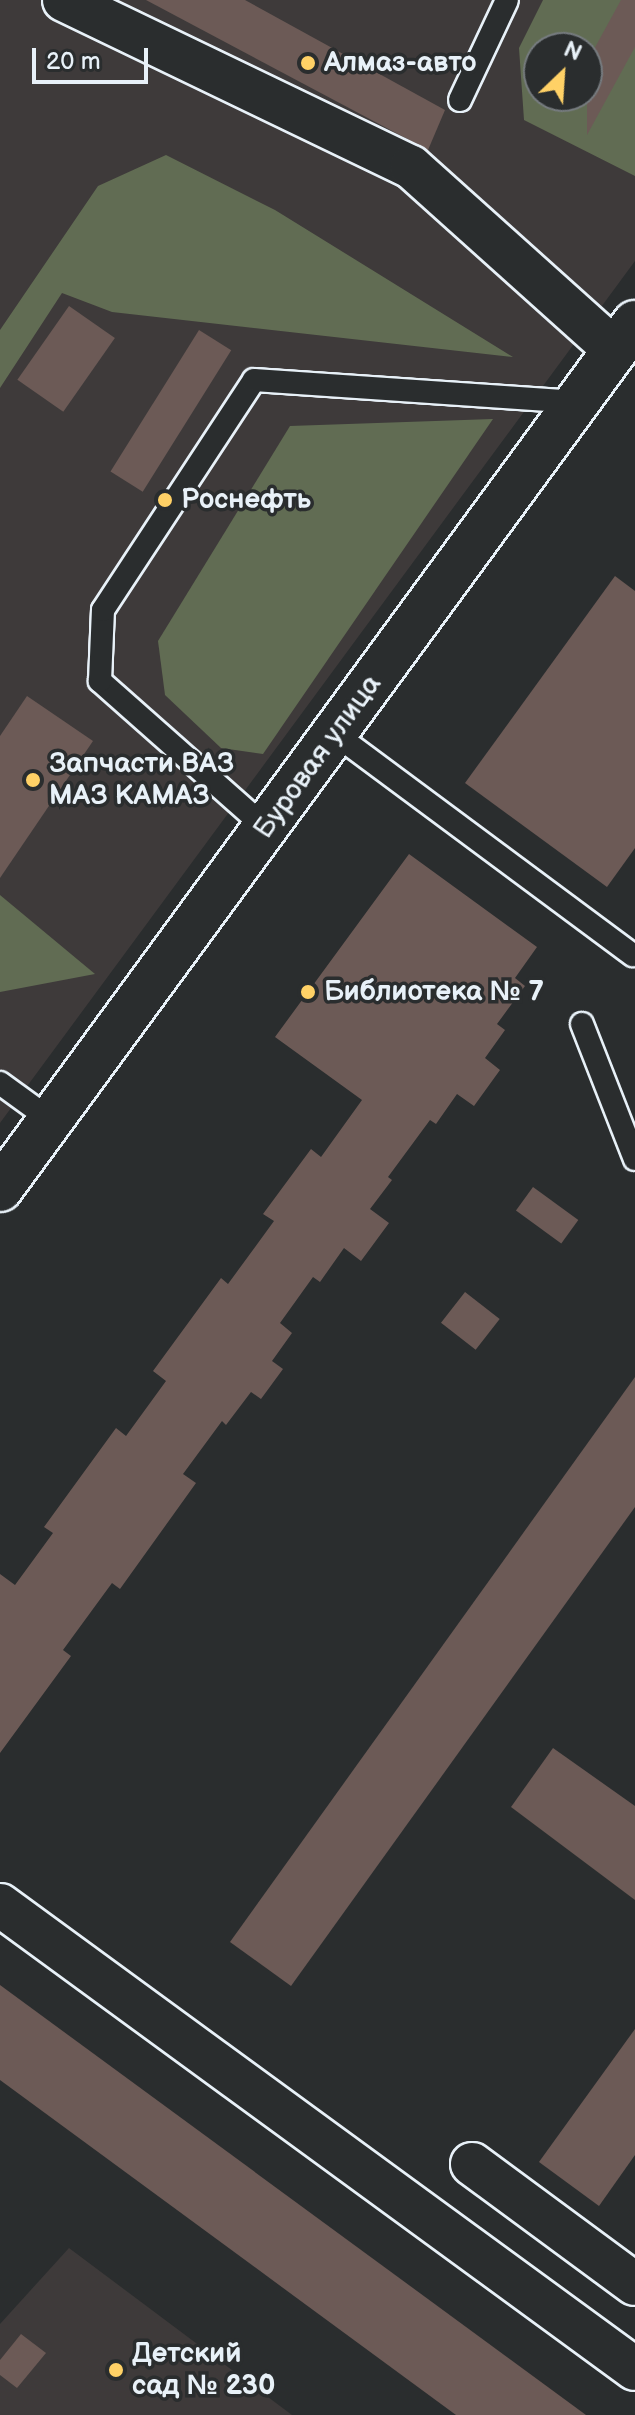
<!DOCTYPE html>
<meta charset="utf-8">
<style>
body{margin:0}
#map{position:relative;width:635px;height:2415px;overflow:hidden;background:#2a2d2e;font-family:"Balsamiq Sans",sans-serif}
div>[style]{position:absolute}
.built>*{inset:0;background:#3e3a3a}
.green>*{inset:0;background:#616c53}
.building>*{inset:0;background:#6c5a56;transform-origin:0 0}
.roads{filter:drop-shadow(2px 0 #e8f1f8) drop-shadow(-2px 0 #e8f1f8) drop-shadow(0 2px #e8f1f8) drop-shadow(0 -2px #e8f1f8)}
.service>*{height:22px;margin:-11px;padding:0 11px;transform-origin:11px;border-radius:11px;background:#2a2d2e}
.minor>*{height:42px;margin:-21px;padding:0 21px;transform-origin:21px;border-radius:21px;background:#2a2d2e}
.secondary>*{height:44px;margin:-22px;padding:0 22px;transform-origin:22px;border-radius:22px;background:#2a2d2e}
.dots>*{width:22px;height:22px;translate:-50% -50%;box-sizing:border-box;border:4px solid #2a2d2e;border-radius:50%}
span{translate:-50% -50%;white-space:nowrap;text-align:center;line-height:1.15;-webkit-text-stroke:7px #2a2d2e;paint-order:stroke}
.poi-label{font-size:28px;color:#e8f1f8;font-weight:700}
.left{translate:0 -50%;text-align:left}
.street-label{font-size:28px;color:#e8f1f8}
.north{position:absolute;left:523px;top:32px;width:80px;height:80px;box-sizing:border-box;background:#2a2d2e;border:2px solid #767b7f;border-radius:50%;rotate:25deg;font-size:22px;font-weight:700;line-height:32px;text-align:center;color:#e8f1f8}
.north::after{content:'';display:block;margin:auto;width:28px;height:36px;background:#ffd166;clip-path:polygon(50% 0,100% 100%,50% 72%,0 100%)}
.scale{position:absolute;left:32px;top:48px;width:116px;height:36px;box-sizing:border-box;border:4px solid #e8f1f8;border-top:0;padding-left:10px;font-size:24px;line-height:28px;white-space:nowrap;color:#e8f1f8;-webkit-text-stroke:6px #2a2d2e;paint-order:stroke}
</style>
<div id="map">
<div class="built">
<i style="clip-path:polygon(evenodd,0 0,635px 0,635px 261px,0 1123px,0 0,539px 48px,587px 48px,587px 96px,539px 96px,539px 48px)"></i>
<i style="clip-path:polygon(69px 2248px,292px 2415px,0 2415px,0 2324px)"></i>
</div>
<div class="green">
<i style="clip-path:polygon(evenodd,543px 0,635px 0,635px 176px,524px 120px,519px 48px,543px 0,539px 48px,587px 48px,587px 96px,539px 96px,539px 48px)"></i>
<i style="clip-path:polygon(166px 155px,275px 210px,513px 357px,112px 312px,62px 293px,0 388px,0 330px,98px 186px)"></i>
<i style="clip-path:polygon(493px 419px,263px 754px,221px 748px,165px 695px,158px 641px,290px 426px)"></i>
<i style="clip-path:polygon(0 895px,95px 974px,0 992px)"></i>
</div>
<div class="building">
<i style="clip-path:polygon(146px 0,245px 0,445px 110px,428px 150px)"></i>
<i style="clip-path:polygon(621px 0,635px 0,635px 47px,587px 135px,587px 62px)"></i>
<i style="left:69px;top:306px;width:56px;height:90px;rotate:35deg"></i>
<i style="left:199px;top:330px;width:38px;height:167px;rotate:32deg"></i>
<i style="clip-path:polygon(615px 576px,635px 591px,635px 848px,607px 887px,465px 783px)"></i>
<i style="clip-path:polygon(27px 696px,93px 741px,0 878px,0 736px)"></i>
<i style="clip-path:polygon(409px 854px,537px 947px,515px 978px,525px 986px,497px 1024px,505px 1030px,485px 1058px,500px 1070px,474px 1106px,457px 1094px,436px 1124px,430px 1120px,388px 1177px,392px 1180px,370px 1209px,389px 1223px,361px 1261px,344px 1248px,320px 1282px,313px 1277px,280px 1323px,292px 1333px,272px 1361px,283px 1369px,261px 1399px,251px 1392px,226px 1425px,222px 1421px,183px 1474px,196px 1483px,120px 1589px,112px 1583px,63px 1650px,71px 1656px,0 1753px,0 1574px,15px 1585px,53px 1533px,44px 1527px,116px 1428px,126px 1436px,166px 1381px,153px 1371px,221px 1278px,228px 1284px,274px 1221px,263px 1214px,311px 1149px,321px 1157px,362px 1100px,275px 1037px)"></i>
<i style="left:533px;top:1187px;width:56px;height:29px;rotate:36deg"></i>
<i style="left:465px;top:1292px;width:44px;height:39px;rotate:38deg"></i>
<i style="clip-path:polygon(635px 1377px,635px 1507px,291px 1986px,230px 1942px)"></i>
<i style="clip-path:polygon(553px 1748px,635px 1806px,635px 1900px,511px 1807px)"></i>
<i style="clip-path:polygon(0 1985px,586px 2415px,456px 2415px,0 2080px)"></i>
<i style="clip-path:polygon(635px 2029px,635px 2155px,599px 2206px,539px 2162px)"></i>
<i style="clip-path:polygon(21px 2334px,46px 2353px,17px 2388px,0 2375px,0 2360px)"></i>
</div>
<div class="roads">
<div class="service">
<i style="left:460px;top:100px;width:110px;rotate:-64.8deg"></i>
<i style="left:335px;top:734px;width:371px;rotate:36.6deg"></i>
<i style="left:266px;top:828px;width:222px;rotate:-138.5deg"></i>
<i style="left:100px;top:681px;width:71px;rotate:-87.6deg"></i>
<i style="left:103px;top:610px;width:275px;rotate:-56.7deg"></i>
<i style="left:254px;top:380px;width:324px;rotate:3.9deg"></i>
<i style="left:582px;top:1024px;width:145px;rotate:68.6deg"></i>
<i style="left:0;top:1083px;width:63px;rotate:36deg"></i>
</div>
<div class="minor">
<i style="left:64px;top:0;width:385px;rotate:25.7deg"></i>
<i style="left:411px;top:167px;width:274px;rotate:41.9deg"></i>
<i style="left:0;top:1905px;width:786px;rotate:36.16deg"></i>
<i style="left:472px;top:2164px;width:202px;rotate:36.4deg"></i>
</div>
<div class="secondary">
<i style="left:0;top:1189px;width:1074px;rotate:-53.75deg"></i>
</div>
</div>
<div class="dots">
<i style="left:308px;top:63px;background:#ffd166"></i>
<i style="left:165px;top:500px;background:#ffd166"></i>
<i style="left:33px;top:780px;background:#ffd166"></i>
<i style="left:308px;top:992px;background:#ffd166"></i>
<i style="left:116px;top:2370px;background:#ffd166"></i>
</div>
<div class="poi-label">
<span class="left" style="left:324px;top:63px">Алмаз-авто</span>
<span class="left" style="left:181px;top:500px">Роснефть</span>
<span class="left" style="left:49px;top:780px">Запчасти ВАЗ<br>МАЗ КАМАЗ</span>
<span class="left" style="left:324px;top:992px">Библиотека № 7</span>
<span class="left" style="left:132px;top:2370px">Детский<br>сад № 230</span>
</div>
<div class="street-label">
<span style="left:318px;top:757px;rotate:-54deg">Буровая улица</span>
</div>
<div class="north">N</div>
<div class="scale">20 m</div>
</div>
